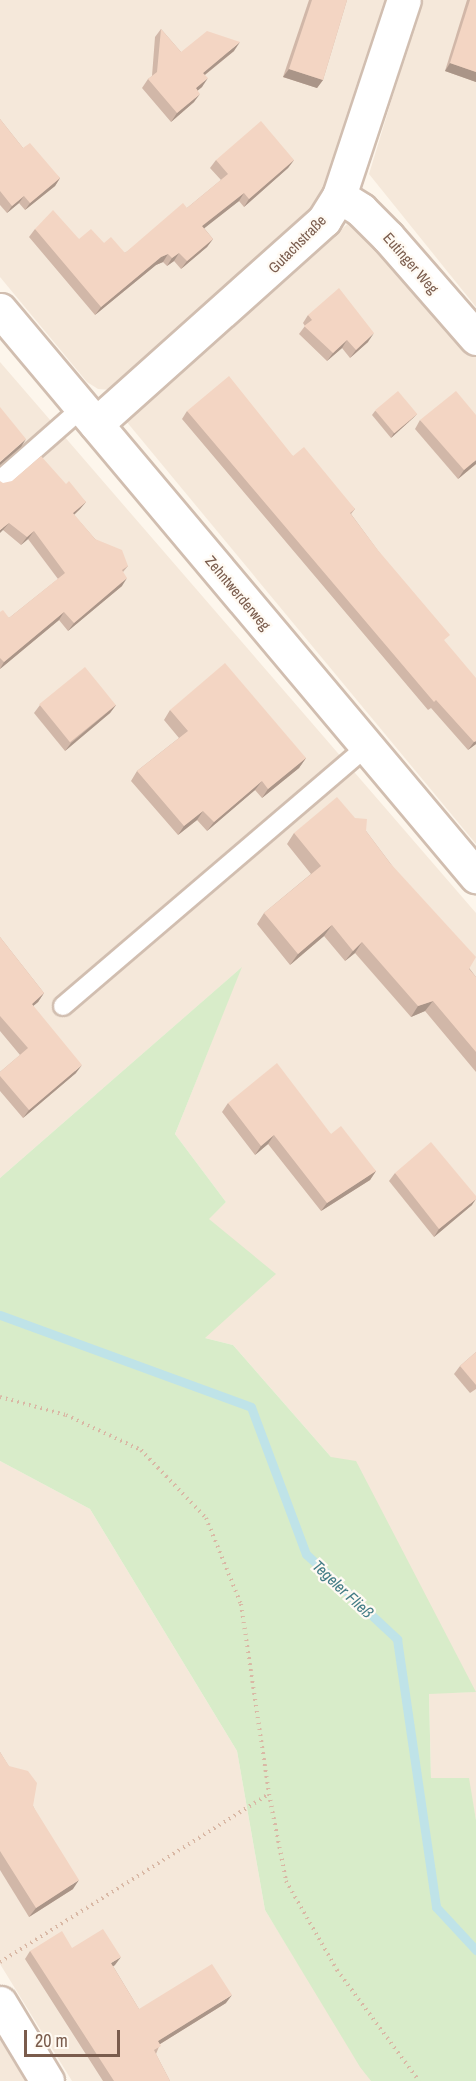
<!DOCTYPE html>
<meta charset="utf-8">
<style>
body{margin:0}
#map{position:relative;width:476px;height:2081px;overflow:hidden;background:#fdf6ec;font-family:"Archivo Narrow",sans-serif}
div>[style]{position:absolute}
.residential>*{inset:0;background:#f5e8da}
.green>*{inset:0;background:#d8ecc9}
.stream>*{height:9px;margin:-4.5px;padding:0 4.5px;transform-origin:4.5px;border-radius:4.5px;background:#bfe3e8}
.path>*{height:4px;margin-top:-2px;transform-origin:0;background:repeating-linear-gradient(90deg,#d9b8a5 0 1.5px,transparent 0 6px)}
.roads{filter:drop-shadow(2px 0 #d1beb0) drop-shadow(-2px 0 #d1beb0) drop-shadow(0 2px #d1beb0) drop-shadow(0 -2px #d1beb0)}
.service>*{height:18px;margin:-9px;padding:0 9px;transform-origin:9px;border-radius:9px;background:#fff}
.minor>*{height:33px;margin:-16.5px;padding:0 16.5px;transform-origin:16.5px;border-radius:16.5px;background:#fff}
.wall>*{inset:0;background:#d1b7a8}
.shaded-wall>*{inset:0;background:#aa9588}
.building>*{inset:0;background:#f3d5c3;transform-origin:0 0}
span{translate:-50% -50%;white-space:nowrap;text-align:center;line-height:1.15;-webkit-text-stroke:4.5px #fffaf3;paint-order:stroke}
.street-label{font-size:15px;color:#7a5c4d}
.water-label{font-size:16px;color:#437c86;font-style:italic}
.scale{position:absolute;left:24px;top:2030px;width:96px;height:27px;box-sizing:border-box;border:3px solid #7a5c4d;border-top:0;padding-left:8px;font-size:18px;line-height:21px;white-space:nowrap;color:#7a5c4d;-webkit-text-stroke:4px #fffaf3;paint-order:stroke}
</style>
<div id="map">
<div class="residential">
<i style="clip-path:polygon(0 0,389px 0,316px 208px,112px 390px,98px 389px,87px 382px,0 277px)"></i>
<i style="clip-path:polygon(422px 0,476px 0,476px 307px,369px 174px)"></i>
<i style="clip-path:polygon(351px 221px,476px 353px,476px 844px,126px 421px,136px 405px)"></i>
<i style="clip-path:polygon(0 362px,476px 913px,476px 1820px,468px 1779px,431px 1778px,429px 1693px,475px 1692px,331px 1457px,233px 1345px,205px 1338px,208px 1219px,226px 1202px,175px 1134px,241px 968px,0 1178px)"></i>
<i style="clip-path:polygon(0 1461px,90px 1509px,237px 1751px,265px 1910px,371px 2081px,72px 2081px,0 1964px)"></i>
<i style="clip-path:polygon(0 2034px,29px 2081px,0 2081px)"></i>
</div>
<div class="green">
<i style="clip-path:polygon(242px 967px,175px 1134px,226px 1202px,209px 1219px,276px 1274px,205px 1338px,233px 1345px,331px 1457px,356px 1461px,476px 1692px,429px 1694px,431px 1778px,469px 1778px,476px 1820px,476px 2081px,371px 2081px,360px 2067px,265px 1910px,237px 1751px,90px 1509px,0 1461px,0 1178px)"></i>
</div>
<div class="stream">
<i style="left:0;top:1315px;width:267px;rotate:20.1deg"></i>
<i style="left:251px;top:1407px;width:157px;rotate:69.5deg"></i>
<i style="left:306px;top:1554px;width:125px;rotate:43deg"></i>
<i style="left:397px;top:1639px;width:271px;rotate:81.7deg"></i>
<i style="left:436px;top:1907px;width:59px;rotate:47.1deg"></i>
</div>
<div class="path">
<i style="left:0;top:1397px;width:68px;rotate:15.3deg"></i>
<i style="left:66px;top:1415px;width:83px;rotate:25deg"></i>
<i style="left:141px;top:1450px;width:94px;rotate:46.3deg"></i>
<i style="left:206px;top:1518px;width:93px;rotate:67.9deg"></i>
<i style="left:241px;top:1604px;width:192px;rotate:81.6deg"></i>
<i style="left:269px;top:1794px;width:89px;rotate:78.9deg"></i>
<i style="left:286px;top:1881px;width:103px;rotate:60.2deg"></i>
<i style="left:337px;top:1970px;width:138px;rotate:53.5deg"></i>
<i style="left:0;top:1962px;width:317px;rotate:-32deg"></i>
</div>
<div class="roads">
<div class="service">
<i style="left:0;top:480px;width:109px;rotate:-41.3deg"></i>
<i style="left:63px;top:1006px;width:399px;rotate:-40.5deg"></i>
</div>
<div class="minor">
<i style="left:339px;top:196px;width:26px;rotate:32deg"></i>
<i style="left:361px;top:210px;width:38px;rotate:45deg"></i>
<i style="left:388px;top:237px;width:134px;rotate:48.9deg"></i>
<i style="left:0;top:310px;width:740px;rotate:49.94deg"></i>
<i style="left:96px;top:424px;width:306px;rotate:-41.8deg"></i>
<i style="left:324px;top:220px;width:28px;rotate:-58deg"></i>
<i style="left:339px;top:196px;width:206px;rotate:-71.7deg"></i>
<i style="left:0;top:2003px;width:91px;rotate:58.9deg"></i>
</div>
</div>
<div class="wall">
<i style="clip-path:polygon(309px 0,347px 0,323px 80px,317px 88px,283px 77px)"></i>
<i style="clip-path:polygon(467px 0,476px 0,476px 82px,445px 71px)"></i>
<i style="clip-path:polygon(161px 29px,181px 52px,234px 51px,205px 75px,202px 87px,198px 90px,194px 102px,171px 122px,142px 88px,148px 79px,152px 76px,155px 37px)"></i>
<i style="clip-path:polygon(0 119px,23px 148px,60px 178px,55px 186px,25px 210px,19px 203px,7px 213px,0 205px)"></i>
<i style="clip-path:polygon(216px 160px,294px 160px,288px 168px,244px 207px,239px 201px,204px 228px,213px 239px,207px 247px,181px 269px,174px 261px,167px 266px,163px 262px,156px 265px,95px 315px,29px 237px,35px 229px,79px 239px,104px 243px,125px 253px,187px 208px,221px 180px,210px 168px)"></i>
<i style="clip-path:polygon(308px 315px,368px 342px,350px 358px,342px 348px,327px 361px,299px 334px,305px 326px,303px 323px)"></i>
<i style="clip-path:polygon(187px 411px,293px 456px,355px 509px,351px 514px,445px 642px,476px 744px,468px 750px,431px 708px,428px 710px,182px 419px)"></i>
<i style="clip-path:polygon(375px 411px,417px 414px,413px 418px,391px 438px,372px 415px)"></i>
<i style="clip-path:polygon(420px 420px,476px 464px,458px 479px,415px 429px)"></i>
<i style="clip-path:polygon(3px 483px,66px 484px,86px 502px,80px 509px,74px 515px,95px 539px,128px 566px,123px 572px,122px 586px,68px 631px,59px 620px,0 669px,0 612px,9px 618px,58px 579px,28px 539px,21px 545px,3px 530px)"></i>
<i style="clip-path:polygon(40px 705px,116px 705px,110px 713px,65px 751px,34px 713px)"></i>
<i style="clip-path:polygon(170px 710px,306px 758px,299px 768px,262px 798px,255px 790px,207px 831px,197px 820px,178px 835px,131px 781px,137px 771px,179px 738px,164px 720px)"></i>
<i style="clip-path:polygon(366px 831px,476px 977px,476px 1072px,425px 1011px,411px 1017px,355px 953px,345px 961px,324px 936px,290px 965px,257px 924px,264px 913px,311px 874px,287px 844px,294px 833px)"></i>
<i style="clip-path:polygon(0 937px,44px 993px,38px 1002px,33px 1006px,76px 1073px,23px 1118px,0 1091px,0 1072px,20px 1055px,0 1031px)"></i>
<i style="clip-path:polygon(228px 1103px,331px 1134px,376px 1171px,370px 1180px,321px 1211px,268px 1144px,255px 1155px,222px 1112px)"></i>
<i style="clip-path:polygon(395px 1173px,472px 1205px,434px 1237px,389px 1181px)"></i>
<i style="clip-path:polygon(476px 1352px,476px 1389px,470px 1393px,454px 1374px,460px 1366px)"></i>
<i style="clip-path:polygon(0 1752px,33px 1806px,73px 1889px,29px 1917px,0 1870px)"></i>
<i style="clip-path:polygon(72px 1948px,115px 1965px,113px 1966px,139px 2009px,226px 2003px,160px 2044px,156px 2054px,170px 2081px,103px 2081px,25px 1959px,30px 1951px)"></i>
</div>
<div class="shaded-wall">
<i style="clip-path:polygon(240px 42px,234px 51px,197px 81px,203px 73px)"></i>
<i style="clip-path:polygon(450px 63px,476px 72px,476px 82px,445px 71px)"></i>
<i style="clip-path:polygon(289px 69px,323px 80px,317px 88px,283px 77px)"></i>
<i style="clip-path:polygon(208px 78px,202px 87px,190px 97px,196px 88px)"></i>
<i style="clip-path:polygon(200px 94px,194px 102px,171px 122px,177px 113px)"></i>
<i style="clip-path:polygon(294px 160px,288px 168px,244px 207px,249px 199px)"></i>
<i style="clip-path:polygon(60px 178px,55px 186px,25px 210px,30px 203px)"></i>
<i style="clip-path:polygon(244px 193px,239px 201px,197px 234px,202px 226px)"></i>
<i style="clip-path:polygon(24px 196px,19px 203px,7px 213px,12px 206px)"></i>
<i style="clip-path:polygon(213px 239px,207px 247px,181px 269px,187px 261px)"></i>
<i style="clip-path:polygon(179px 253px,174px 261px,167px 266px,172px 258px)"></i>
<i style="clip-path:polygon(168px 254px,163px 262px,156px 265px,95px 315px,101px 307px,161px 257px)"></i>
<i style="clip-path:polygon(374px 333px,368px 342px,350px 358px,356px 350px)"></i>
<i style="clip-path:polygon(347px 340px,342px 348px,327px 361px,333px 353px)"></i>
<i style="clip-path:polygon(417px 414px,413px 418px,391px 438px,394px 433px)"></i>
<i style="clip-path:polygon(26px 439px,21px 447px,0 465px,0 462px)"></i>
<i style="clip-path:polygon(476px 460px,476px 464px,458px 479px,464px 470px)"></i>
<i style="clip-path:polygon(86px 502px,80px 509px,67px 521px,73px 513px)"></i>
<i style="clip-path:polygon(9px 523px,3px 530px,0 533px,0 530px)"></i>
<i style="clip-path:polygon(34px 531px,28px 539px,21px 545px,27px 537px)"></i>
<i style="clip-path:polygon(127px 578px,122px 586px,68px 631px,74px 623px)"></i>
<i style="clip-path:polygon(64px 612px,59px 620px,0 669px,4px 662px)"></i>
<i style="clip-path:polygon(116px 705px,110px 713px,65px 751px,71px 743px)"></i>
<i style="clip-path:polygon(476px 741px,476px 744px,468px 750px,474px 742px)"></i>
<i style="clip-path:polygon(306px 758px,299px 768px,262px 798px,268px 789px)"></i>
<i style="clip-path:polygon(262px 781px,255px 790px,207px 831px,214px 822px)"></i>
<i style="clip-path:polygon(203px 811px,197px 820px,178px 835px,184px 826px)"></i>
<i style="clip-path:polygon(332px 925px,324px 936px,290px 965px,298px 954px)"></i>
<i style="clip-path:polygon(362px 942px,355px 953px,345px 961px,353px 951px)"></i>
<i style="clip-path:polygon(44px 993px,38px 1002px,26px 1012px,32px 1004px)"></i>
<i style="clip-path:polygon(433px 1001px,425px 1011px,411px 1017px,418px 1006px)"></i>
<i style="clip-path:polygon(82px 1065px,76px 1073px,23px 1118px,29px 1110px)"></i>
<i style="clip-path:polygon(274px 1135px,268px 1144px,255px 1155px,261px 1146px)"></i>
<i style="clip-path:polygon(376px 1171px,370px 1180px,321px 1211px,327px 1203px)"></i>
<i style="clip-path:polygon(476px 1199px,472px 1205px,434px 1237px,439px 1229px)"></i>
<i style="clip-path:polygon(79px 1880px,73px 1889px,29px 1917px,36px 1908px)"></i>
<i style="clip-path:polygon(121px 1957px,115px 1965px,106px 1971px,111px 1963px)"></i>
<i style="clip-path:polygon(232px 1995px,226px 2003px,152px 2049px,158px 2041px)"></i>
</div>
<div class="building">
<i style="clip-path:polygon(312px 0,347px 0,323px 80px,289px 69px)"></i>
<i style="clip-path:polygon(470px 0,476px 0,476px 72px,450px 63px)"></i>
<i style="clip-path:polygon(161px 29px,181px 52px,207px 31px,240px 42px,203px 73px,208px 78px,196px 88px,200px 94px,177px 113px,148px 79px,157px 72px)"></i>
<i style="clip-path:polygon(0 119px,23px 148px,30px 143px,60px 178px,30px 203px,24px 196px,12px 206px,0 191px)"></i>
<i style="clip-path:polygon(261px 121px,294px 160px,249px 199px,244px 193px,202px 226px,213px 239px,187px 261px,179px 253px,172px 258px,168px 254px,161px 257px,101px 307px,35px 229px,53px 210px,79px 239px,91px 229px,104px 243px,111px 237px,125px 253px,183px 203px,187px 208px,228px 174px,216px 160px)"></i>
<i style="clip-path:polygon(339px 288px,374px 333px,356px 350px,347px 340px,333px 353px,304px 326px,312px 320px,308px 315px)"></i>
<i style="clip-path:polygon(229px 376px,293px 456px,304px 447px,355px 509px,350px 513px,377px 549px,450px 635px,444px 640px,476px 678px,476px 741px,474px 742px,436px 700px,434px 702px,187px 411px)"></i>
<i style="left:398px;top:391px;width:30px;height:30px;rotate:50deg"></i>
<i style="clip-path:polygon(456px 391px,476px 415px,476px 460px,464px 470px,420px 420px)"></i>
<i style="clip-path:polygon(0 407px,26px 439px,0 462px)"></i>
<i style="clip-path:polygon(41px 456px,66px 484px,69px 481px,86px 502px,73px 513px,95px 539px,122px 550px,128px 566px,122px 570px,127px 578px,74px 623px,64px 612px,4px 662px,0 658px,0 612px,3px 610px,9px 618px,65px 573px,34px 531px,27px 537px,9px 523px,0 530px,0 481px,3px 483px,12px 481px)"></i>
<i style="clip-path:polygon(225px 663px,306px 758px,268px 789px,262px 781px,214px 822px,203px 811px,184px 826px,137px 771px,188px 731px,170px 710px)"></i>
<i style="left:85px;top:667px;width:49px;height:59px;rotate:51deg"></i>
<i style="clip-path:polygon(337px 797px,355px 818px,367px 819px,366px 831px,390px 863px,476px 957px,469px 969px,476px 977px,476px 1052px,433px 1001px,418px 1006px,362px 942px,353px 951px,332px 925px,298px 954px,264px 913px,321px 866px,294px 833px)"></i>
<i style="clip-path:polygon(0 937px,44px 993px,32px 1004px,82px 1065px,29px 1110px,0 1076px,0 1072px,28px 1048px,0 1016px)"></i>
<i style="clip-path:polygon(277px 1063px,331px 1134px,341px 1126px,376px 1171px,327px 1203px,274px 1135px,261px 1146px,228px 1103px)"></i>
<i style="clip-path:polygon(431px 1142px,476px 1196px,476px 1199px,439px 1229px,395px 1173px)"></i>
<i style="clip-path:polygon(476px 1352px,476px 1385px,460px 1366px)"></i>
<i style="clip-path:polygon(0 1752px,9px 1766px,28px 1771px,37px 1783px,33px 1806px,79px 1880px,36px 1908px,0 1851px)"></i>
<i style="clip-path:polygon(103px 1929px,121px 1957px,111px 1963px,139px 2009px,212px 1964px,232px 1995px,158px 2041px,161px 2046px,154px 2050px,170px 2081px,114px 2081px,30px 1951px,62px 1931px,72px 1948px)"></i>
</div>
<div class="street-label">
<span style="left:297px;top:244px;rotate:-45deg">Gutachstraße</span>
<span style="left:411px;top:263px;rotate:49deg">Eutinger Weg</span>
<span style="left:238px;top:593px;rotate:50deg">Zehntwerderweg</span>
</div>
<div class="water-label">
<span style="left:343px;top:1589px;rotate:43deg">Tegeler Fließ</span>
</div>
<div class="scale">20 m</div>
</div>
